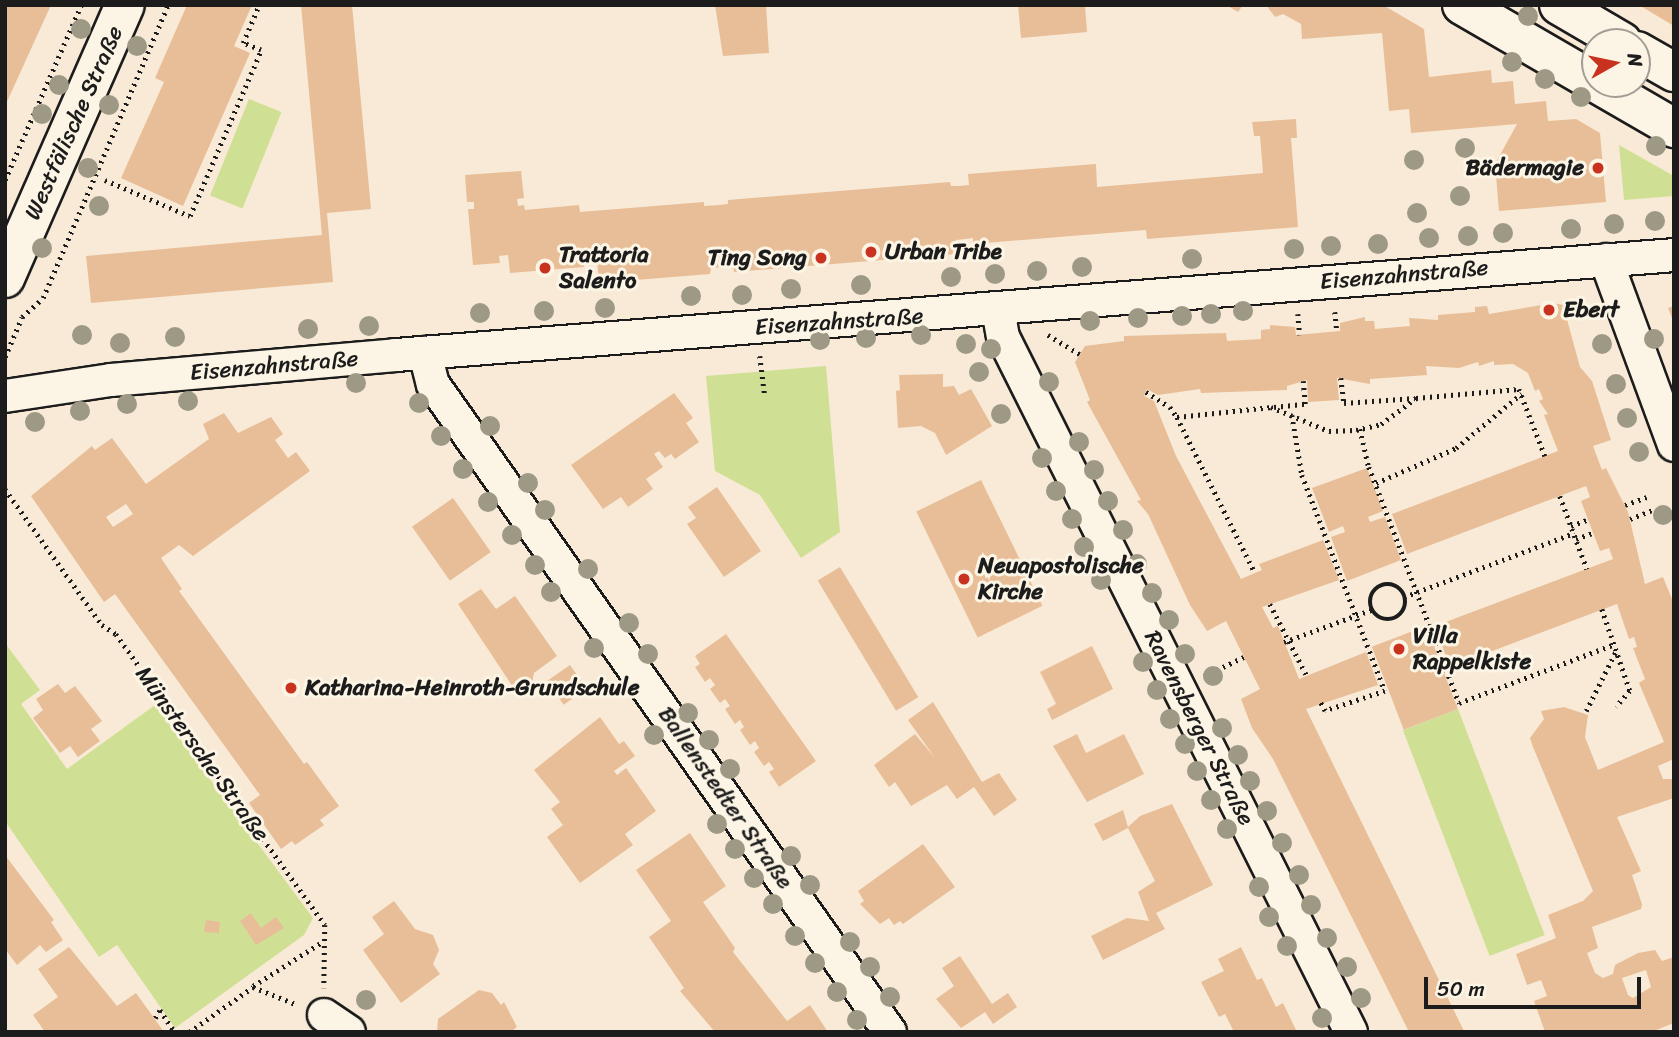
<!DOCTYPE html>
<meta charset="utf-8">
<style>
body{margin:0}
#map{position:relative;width:1679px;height:1037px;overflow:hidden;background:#f8ead6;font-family:Sriracha,sans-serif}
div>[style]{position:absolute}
.green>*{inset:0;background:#cfe094;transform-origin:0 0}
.building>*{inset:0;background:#e8be98;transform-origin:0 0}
.path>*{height:4.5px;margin-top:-2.25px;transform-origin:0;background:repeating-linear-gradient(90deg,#1c1c1c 0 2px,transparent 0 7px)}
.path>.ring{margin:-2.25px;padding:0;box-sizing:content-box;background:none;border:4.5px solid #1c1c1c;border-radius:50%}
.roads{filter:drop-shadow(2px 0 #1c1c1c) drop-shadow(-2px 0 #1c1c1c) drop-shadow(0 2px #1c1c1c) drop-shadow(0 -2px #1c1c1c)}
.street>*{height:32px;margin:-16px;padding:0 16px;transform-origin:16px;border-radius:16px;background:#fcf5e5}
.secondary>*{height:38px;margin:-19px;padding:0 19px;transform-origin:19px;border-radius:19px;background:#fcf5e5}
.trees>*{width:20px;height:20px;margin:-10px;border-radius:50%;background:#9d9984}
.dots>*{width:19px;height:19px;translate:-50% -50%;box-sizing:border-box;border:4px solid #fcf5e5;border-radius:50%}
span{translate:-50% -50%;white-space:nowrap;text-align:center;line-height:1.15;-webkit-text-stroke:6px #fcf5e5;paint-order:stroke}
.street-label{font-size:23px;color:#1c1c1c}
.poi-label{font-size:23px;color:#1c1c1c;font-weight:700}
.right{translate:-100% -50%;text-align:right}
.left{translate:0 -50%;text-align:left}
.frame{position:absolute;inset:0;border:7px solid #1c1c1c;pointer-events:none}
.north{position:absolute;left:1581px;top:28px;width:70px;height:70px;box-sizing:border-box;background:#fcf5e5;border:2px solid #a29e95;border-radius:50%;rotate:81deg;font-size:19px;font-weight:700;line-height:28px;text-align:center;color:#1c1c1c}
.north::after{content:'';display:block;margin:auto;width:24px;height:32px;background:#c8321e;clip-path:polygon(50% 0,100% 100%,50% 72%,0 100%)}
.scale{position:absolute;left:1424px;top:977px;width:217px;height:32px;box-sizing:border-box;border:4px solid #1c1c1c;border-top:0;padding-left:9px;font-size:21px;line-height:24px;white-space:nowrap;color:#1c1c1c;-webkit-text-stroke:5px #fcf5e5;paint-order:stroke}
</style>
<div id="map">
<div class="green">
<i style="left:249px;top:99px;width:35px;height:104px;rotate:22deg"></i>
<i style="clip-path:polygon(1619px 145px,1674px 176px,1674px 196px,1624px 200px)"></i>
<i style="clip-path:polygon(826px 366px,840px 532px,801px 558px,760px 495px,715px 471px,706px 376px)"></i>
<i style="clip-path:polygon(5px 643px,40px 690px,21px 704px,67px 769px,155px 705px,313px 918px,304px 935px,175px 1028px,117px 945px,99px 957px,5px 821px)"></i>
<i style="left:1458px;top:709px;width:242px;height:59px;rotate:69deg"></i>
</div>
<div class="building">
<i style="clip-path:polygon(5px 5px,51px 5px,5px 106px)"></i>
<i style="clip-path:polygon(187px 5px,252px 5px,234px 46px,250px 53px,183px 206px,121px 178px,164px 82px,155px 78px)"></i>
<i style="clip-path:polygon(301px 5px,352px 5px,371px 209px,327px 213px,333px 282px,91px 303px,86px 256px,322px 235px)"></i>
<i style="clip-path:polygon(715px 5px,766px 5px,769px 53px,723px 56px)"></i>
<i style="clip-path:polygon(1018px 5px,1085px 5px,1087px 32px,1021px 38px)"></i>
<i style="clip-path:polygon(1226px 5px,1243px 5px,1238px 12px)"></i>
<i style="clip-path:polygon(1266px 5px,1383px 5px,1424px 29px,1429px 77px,1491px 70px,1492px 83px,1513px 81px,1515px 104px,1546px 101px,1548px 121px,1576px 119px,1600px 133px,1606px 202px,1499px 211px,1495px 164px,1517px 124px,1411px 133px,1409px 109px,1389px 111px,1382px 33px,1302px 39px,1301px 24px,1283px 14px,1275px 17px)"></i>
<i style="clip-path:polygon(1639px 5px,1674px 5px,1674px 26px)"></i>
<i style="clip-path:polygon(1296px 119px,1297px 138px,1291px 138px,1298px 227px,1147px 239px,1146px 230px,973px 244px,973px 238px,956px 240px,956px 254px,734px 272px,733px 266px,711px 268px,710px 274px,599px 283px,597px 259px,584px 260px,584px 267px,510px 273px,508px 255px,499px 256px,500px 263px,473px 265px,468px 209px,474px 209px,474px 202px,467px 202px,465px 175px,521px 171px,524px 198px,517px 199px,518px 206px,524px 205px,525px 210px,579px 205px,580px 212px,704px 202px,704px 206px,719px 205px,728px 204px,728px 200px,950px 182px,951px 186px,959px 186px,969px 185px,968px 174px,1096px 164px,1097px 187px,1263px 173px,1260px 136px,1254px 136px,1252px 122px)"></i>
<i style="clip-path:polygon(evenodd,1554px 303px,1563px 305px,1580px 367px,1592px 381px,1611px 440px,1593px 446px,1602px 470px,1606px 468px,1628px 512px,1645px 584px,1663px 577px,1674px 604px,1674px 759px,1658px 766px,1663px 779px,1674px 779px,1674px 798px,1617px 817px,1641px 871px,1632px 875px,1642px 904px,1641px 909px,1592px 927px,1598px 948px,1587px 953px,1595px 973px,1603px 978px,1613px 974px,1615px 965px,1638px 953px,1655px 950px,1662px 961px,1674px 957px,1674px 1023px,1651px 1032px,1545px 1032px,1534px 1001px,1547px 996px,1541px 980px,1527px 985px,1516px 954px,1556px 938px,1548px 915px,1583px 901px,1593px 891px,1533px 747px,1530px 738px,1544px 719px,1541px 711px,1564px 707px,1588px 715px,1585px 737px,1598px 770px,1664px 742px,1639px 683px,1645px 679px,1633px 648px,1637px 647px,1634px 637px,1629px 639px,1617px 604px,1450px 667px,1435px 626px,1613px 559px,1609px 548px,1600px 551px,1581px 501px,1590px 497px,1586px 486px,1407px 554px,1392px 514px,1558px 451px,1544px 415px,1548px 414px,1539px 401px,1543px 399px,1539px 389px,1535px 391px,1528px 373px,1513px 364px,1494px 365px,1494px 361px,1479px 366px,1478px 362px,1459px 368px,1426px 366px,1427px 375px,1370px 379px,1370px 384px,1337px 378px,1339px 400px,1308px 402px,1307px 380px,1287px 386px,1287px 390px,1201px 393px,1200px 389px,1158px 395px,1147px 389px,1144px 396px,1154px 401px,1176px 456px,1241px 579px,1262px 570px,1259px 564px,1323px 540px,1339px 580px,1262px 607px,1273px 628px,1278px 626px,1299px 679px,1366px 652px,1378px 685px,1306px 709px,1464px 1031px,1409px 1032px,1273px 759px,1252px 728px,1241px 699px,1260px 689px,1226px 621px,1207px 631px,1190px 605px,1148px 514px,1137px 501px,1141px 500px,1087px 402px,1090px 400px,1075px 362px,1085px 346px,1124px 341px,1124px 336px,1226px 333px,1227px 341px,1261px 339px,1261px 330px,1270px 329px,1270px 325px,1295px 327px,1296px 335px,1340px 331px,1340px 323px,1365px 317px,1365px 321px,1374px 321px,1375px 329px,1410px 326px,1409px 318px,1438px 320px,1438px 315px,1475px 312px,1475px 307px,1487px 306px,1489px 314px,1554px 303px,1646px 970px,1651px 987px,1633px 998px,1628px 995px,1622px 978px,1646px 970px)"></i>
<i style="clip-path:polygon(1674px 306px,1674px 323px,1668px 308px)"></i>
<i style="clip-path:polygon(943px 374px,943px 387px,954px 386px,959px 395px,971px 389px,992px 426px,946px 455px,935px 433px,921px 426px,898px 428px,896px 391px,900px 390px,899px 375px)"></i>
<i style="clip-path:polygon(674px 393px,693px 418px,686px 423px,699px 442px,675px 459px,671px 454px,665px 458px,659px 451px,654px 454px,663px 467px,646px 479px,653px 489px,628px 507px,621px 497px,603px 509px,571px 465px)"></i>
<i style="clip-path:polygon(evenodd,224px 413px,238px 433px,271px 417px,283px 434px,275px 440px,288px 458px,296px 452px,310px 471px,193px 556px,179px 545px,161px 558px,182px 589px,179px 591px,304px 764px,307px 762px,339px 806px,320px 820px,324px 825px,295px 845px,292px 841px,281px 849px,249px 803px,260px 795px,115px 594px,104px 602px,31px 496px,92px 446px,95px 450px,112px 438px,146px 484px,209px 439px,203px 424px,224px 413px,126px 504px,133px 514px,113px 527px,106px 517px,126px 504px)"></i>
<i style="clip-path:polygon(1367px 468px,1383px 511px,1368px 517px,1370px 522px,1385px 517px,1401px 560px,1347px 581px,1331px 537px,1345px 532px,1343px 526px,1329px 532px,1312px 488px)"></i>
<i style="left:981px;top:480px;width:140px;height:72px;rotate:64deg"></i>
<i style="clip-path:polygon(717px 487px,761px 551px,724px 577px,687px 524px,696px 518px,688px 507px)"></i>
<i style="left:453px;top:498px;width:66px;height:50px;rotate:55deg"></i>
<i style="left:840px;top:567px;width:152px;height:26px;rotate:59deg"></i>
<i style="clip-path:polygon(481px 589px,496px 609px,515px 596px,557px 656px,534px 673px,532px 684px,513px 687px,458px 604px)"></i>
<i style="left:1426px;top:626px;width:89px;height:58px;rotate:69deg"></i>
<i style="clip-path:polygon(726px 634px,816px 761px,779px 787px,769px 772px,774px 769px,769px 762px,764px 766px,754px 752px,759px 748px,755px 741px,750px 745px,740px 730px,744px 727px,740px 720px,735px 724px,725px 709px,730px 706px,725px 699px,720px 703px,710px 689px,715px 685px,710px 678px,705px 682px,695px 667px,700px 664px,695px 656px)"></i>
<i style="clip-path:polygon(1092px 646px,1113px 689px,1052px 720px,1047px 709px,1056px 704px,1040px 672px)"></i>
<i style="left:570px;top:665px;width:29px;height:28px;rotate:55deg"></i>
<i style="clip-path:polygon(58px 684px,65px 693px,75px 686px,102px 721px,91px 729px,100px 741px,78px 757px,70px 746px,60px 753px,33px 718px,43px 710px,36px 699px)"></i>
<i style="clip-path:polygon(933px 702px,982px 782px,999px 773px,1017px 800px,994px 816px,974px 787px,957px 799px,947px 785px,911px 806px,895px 782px,889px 787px,874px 765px,915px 734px,935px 758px,908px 720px)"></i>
<i style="clip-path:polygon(600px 717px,619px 744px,624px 741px,635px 756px,614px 771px,617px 775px,626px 768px,656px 811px,625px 834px,633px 845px,580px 883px,547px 837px,563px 825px,551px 809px,560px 802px,534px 770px)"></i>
<i style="clip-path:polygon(1077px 734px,1086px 753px,1124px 734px,1144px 774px,1087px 802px,1053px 746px)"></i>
<i style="clip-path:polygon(1172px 804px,1213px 885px,1156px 913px,1165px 929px,1103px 960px,1091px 936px,1127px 918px,1149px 921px,1138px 892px,1155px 881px,1128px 828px,1103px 841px,1094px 824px,1123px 810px,1128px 827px,1140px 816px)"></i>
<i style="clip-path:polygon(690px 833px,726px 886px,703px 902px,735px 948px,733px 952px,787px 1021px,810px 1005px,828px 1032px,715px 1032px,680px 991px,684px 988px,649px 937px,671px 921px,636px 870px)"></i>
<i style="clip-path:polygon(923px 844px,955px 887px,903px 924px,900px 921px,894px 925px,889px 918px,880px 924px,860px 904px,864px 901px,858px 891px)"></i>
<i style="clip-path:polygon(5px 855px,54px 920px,51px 922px,63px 940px,46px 952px,40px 945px,17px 965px,5px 949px)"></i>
<i style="clip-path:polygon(394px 901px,415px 929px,433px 935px,439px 950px,433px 964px,440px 974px,401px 1003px,363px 950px,384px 934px,372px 917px)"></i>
<i style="clip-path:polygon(251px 913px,261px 928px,276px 917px,284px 928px,256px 945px,240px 921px)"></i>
<i style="clip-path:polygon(206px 920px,220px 922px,219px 933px,204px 932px)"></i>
<i style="clip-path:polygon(69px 947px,117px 1006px,136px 993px,164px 1032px,45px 1032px,33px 1015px,58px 997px,38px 969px)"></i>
<i style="clip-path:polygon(1241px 947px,1257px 980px,1262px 978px,1276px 1007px,1283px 1003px,1297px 1032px,1234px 1032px,1225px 1014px,1219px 1017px,1201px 982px,1224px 971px,1218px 959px)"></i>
<i style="clip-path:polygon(960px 956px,992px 1004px,1008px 993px,1017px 1007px,993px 1024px,985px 1012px,961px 1028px,936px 999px,954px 986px,942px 968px)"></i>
<i style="clip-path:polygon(479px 990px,492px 993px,501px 1005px,504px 1002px,517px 1027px,510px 1032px,437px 1032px,438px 1019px)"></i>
</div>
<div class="path">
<i style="left:5px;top:180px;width:191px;rotate:-66.5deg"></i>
<i style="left:105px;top:180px;width:92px;rotate:23deg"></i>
<i style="left:190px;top:216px;width:181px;rotate:-66.8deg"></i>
<i style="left:261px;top:50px;width:19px;rotate:-159deg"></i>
<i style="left:243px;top:43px;width:41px;rotate:-67.2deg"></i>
<i style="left:1335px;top:312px;width:20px;rotate:84deg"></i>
<i style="left:1298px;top:314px;width:21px;rotate:85deg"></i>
<i style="left:1048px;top:335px;width:37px;rotate:31deg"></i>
<i style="left:760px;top:356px;width:41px;rotate:83deg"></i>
<i style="left:5px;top:357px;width:43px;rotate:-67deg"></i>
<i style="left:22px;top:317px;width:28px;rotate:-42deg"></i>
<i style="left:43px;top:298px;width:319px;rotate:-66.9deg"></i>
<i style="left:1341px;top:378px;width:25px;rotate:83deg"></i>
<i style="left:1344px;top:403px;width:71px;rotate:-4deg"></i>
<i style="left:1146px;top:392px;width:28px;rotate:32deg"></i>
<i style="left:1170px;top:407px;width:12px;rotate:55deg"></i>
<i style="left:1177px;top:417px;width:174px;rotate:63.4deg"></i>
<i style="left:1274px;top:407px;width:31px;rotate:-6deg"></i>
<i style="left:1305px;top:404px;width:23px;rotate:-95deg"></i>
<i style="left:1292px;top:415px;width:61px;rotate:80.5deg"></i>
<i style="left:1302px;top:475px;width:231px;rotate:69deg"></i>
<i style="left:1385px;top:691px;width:63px;rotate:161.6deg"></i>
<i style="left:1325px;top:711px;width:10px;rotate:-119deg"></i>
<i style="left:1177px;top:417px;width:95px;rotate:-6.1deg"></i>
<i style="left:1271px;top:407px;width:63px;rotate:22.5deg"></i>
<i style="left:1329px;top:431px;width:27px;rotate:-2deg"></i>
<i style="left:1356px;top:430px;width:26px;rotate:-13deg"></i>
<i style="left:1381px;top:424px;width:44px;rotate:-36.6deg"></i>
<i style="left:1416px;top:398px;width:103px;rotate:-5deg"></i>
<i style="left:1519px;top:389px;width:72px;rotate:68.8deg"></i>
<i style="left:1360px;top:429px;width:39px;rotate:77deg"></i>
<i style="left:1369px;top:467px;width:253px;rotate:69.1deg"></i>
<i style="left:1459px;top:703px;width:167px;rotate:-20.7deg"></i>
<i style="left:1376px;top:483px;width:87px;rotate:-23.6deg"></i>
<i style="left:1456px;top:448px;width:85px;rotate:-39.7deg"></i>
<i style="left:5px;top:489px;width:167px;rotate:54.5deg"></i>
<i style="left:102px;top:625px;width:17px;rotate:33deg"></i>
<i style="left:116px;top:634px;width:358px;rotate:54.3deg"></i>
<i style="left:325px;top:925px;width:63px;rotate:90.9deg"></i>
<i style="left:1560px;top:496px;width:78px;rotate:69.7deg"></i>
<i style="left:1625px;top:505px;width:23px;rotate:-20deg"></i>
<i style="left:1630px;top:519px;width:24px;rotate:-22deg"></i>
<i style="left:1571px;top:526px;width:19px;rotate:-21deg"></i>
<i style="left:1576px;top:539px;width:20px;rotate:-20deg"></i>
<i class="ring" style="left:1370px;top:584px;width:31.5px;height:31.5px"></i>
<i style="left:1404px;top:597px;width:182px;rotate:-20.6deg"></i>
<i style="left:1270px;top:604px;width:81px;rotate:62.8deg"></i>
<i style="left:1602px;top:609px;width:87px;rotate:71.1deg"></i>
<i style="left:1630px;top:691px;width:21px;rotate:131deg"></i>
<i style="left:1284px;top:642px;width:93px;rotate:-20.2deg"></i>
<i style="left:1204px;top:676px;width:44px;rotate:-25.4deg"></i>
<i style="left:1586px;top:711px;width:67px;rotate:-63.4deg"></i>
<i style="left:253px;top:986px;width:84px;rotate:-32.4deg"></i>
<i style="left:155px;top:1018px;width:9px;rotate:-58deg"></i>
<i style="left:160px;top:1010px;width:27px;rotate:56deg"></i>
<i style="left:189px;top:1032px;width:78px;rotate:-35.1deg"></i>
<i style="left:253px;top:987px;width:48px;rotate:21.8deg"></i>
</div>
<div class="roads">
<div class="street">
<i style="left:1606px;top:260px;width:197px;rotate:69.8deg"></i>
<i style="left:998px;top:309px;width:28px;rotate:80deg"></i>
<i style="left:1003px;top:337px;width:777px;rotate:63.4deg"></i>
<i style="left:425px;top:353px;width:32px;rotate:76deg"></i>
<i style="left:433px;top:384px;width:793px;rotate:54.81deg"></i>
<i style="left:5px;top:396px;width:107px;rotate:-8.6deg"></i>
<i style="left:111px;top:380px;width:286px;rotate:-5deg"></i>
<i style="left:396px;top:355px;width:1282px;rotate:-4.47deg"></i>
<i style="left:324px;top:1015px;width:30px;rotate:34deg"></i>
</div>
<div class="secondary">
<i style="left:1462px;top:5px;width:154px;rotate:30.1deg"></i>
<i style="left:1559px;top:5px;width:73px;rotate:30.4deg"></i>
<i style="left:1637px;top:51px;width:43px;rotate:29.6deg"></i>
<i style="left:1598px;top:84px;width:88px;rotate:30.1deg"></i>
<i style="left:5px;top:278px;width:298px;rotate:-66.3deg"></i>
</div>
</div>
<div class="trees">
<i style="left:1528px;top:16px"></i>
<i style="left:81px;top:29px"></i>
<i style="left:137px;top:46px"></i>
<i style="left:1512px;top:62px"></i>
<i style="left:1545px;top:79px"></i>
<i style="left:59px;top:85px"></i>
<i style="left:1581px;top:97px"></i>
<i style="left:109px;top:105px"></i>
<i style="left:42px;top:114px"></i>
<i style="left:1656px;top:146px"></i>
<i style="left:1465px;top:148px"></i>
<i style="left:1414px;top:160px"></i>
<i style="left:88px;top:168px"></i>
<i style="left:1460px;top:196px"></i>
<i style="left:99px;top:206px"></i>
<i style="left:1417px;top:213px"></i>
<i style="left:1655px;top:221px"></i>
<i style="left:1614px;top:224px"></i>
<i style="left:1571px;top:229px"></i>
<i style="left:1503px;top:233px"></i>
<i style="left:1468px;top:236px"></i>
<i style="left:1429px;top:238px"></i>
<i style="left:1378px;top:244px"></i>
<i style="left:1331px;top:246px"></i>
<i style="left:42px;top:248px"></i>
<i style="left:1294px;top:249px"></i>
<i style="left:1192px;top:259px"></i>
<i style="left:1082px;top:267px"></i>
<i style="left:1037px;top:271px"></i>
<i style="left:995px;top:274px"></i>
<i style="left:951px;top:277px"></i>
<i style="left:861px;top:285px"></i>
<i style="left:791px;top:289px"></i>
<i style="left:742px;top:295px"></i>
<i style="left:691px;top:296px"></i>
<i style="left:605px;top:308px"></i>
<i style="left:544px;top:311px"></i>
<i style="left:1243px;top:311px"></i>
<i style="left:480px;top:313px"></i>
<i style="left:1211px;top:314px"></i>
<i style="left:1182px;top:316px"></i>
<i style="left:1138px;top:318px"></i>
<i style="left:1090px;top:321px"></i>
<i style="left:369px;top:326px"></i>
<i style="left:308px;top:329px"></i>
<i style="left:82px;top:335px"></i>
<i style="left:921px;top:335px"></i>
<i style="left:175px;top:337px"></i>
<i style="left:866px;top:338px"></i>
<i style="left:1654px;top:339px"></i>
<i style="left:820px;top:340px"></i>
<i style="left:120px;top:343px"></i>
<i style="left:966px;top:344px"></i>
<i style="left:1602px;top:344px"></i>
<i style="left:991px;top:349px"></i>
<i style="left:979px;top:372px"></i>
<i style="left:1049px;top:382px"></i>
<i style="left:356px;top:383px"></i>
<i style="left:1616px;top:384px"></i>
<i style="left:188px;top:401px"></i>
<i style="left:419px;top:403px"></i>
<i style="left:127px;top:404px"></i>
<i style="left:80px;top:411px"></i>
<i style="left:1001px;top:414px"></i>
<i style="left:1627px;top:418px"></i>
<i style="left:35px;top:422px"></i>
<i style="left:490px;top:426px"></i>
<i style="left:441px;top:436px"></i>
<i style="left:1079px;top:442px"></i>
<i style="left:1639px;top:452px"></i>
<i style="left:1042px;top:458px"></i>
<i style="left:463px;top:469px"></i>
<i style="left:1094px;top:470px"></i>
<i style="left:528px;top:483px"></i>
<i style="left:1056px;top:491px"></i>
<i style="left:1108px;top:501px"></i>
<i style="left:488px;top:502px"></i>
<i style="left:545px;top:510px"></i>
<i style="left:1663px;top:515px"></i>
<i style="left:1072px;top:519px"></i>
<i style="left:1123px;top:530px"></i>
<i style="left:512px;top:535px"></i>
<i style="left:1084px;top:547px"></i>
<i style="left:1137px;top:564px"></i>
<i style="left:535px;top:565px"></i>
<i style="left:588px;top:569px"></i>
<i style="left:1101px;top:580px"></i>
<i style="left:551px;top:592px"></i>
<i style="left:1152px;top:593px"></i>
<i style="left:1169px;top:620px"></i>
<i style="left:629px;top:623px"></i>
<i style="left:594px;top:648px"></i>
<i style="left:648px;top:654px"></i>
<i style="left:1185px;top:654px"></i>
<i style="left:1143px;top:662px"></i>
<i style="left:1213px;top:676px"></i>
<i style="left:1157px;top:690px"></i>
<i style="left:688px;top:713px"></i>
<i style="left:1170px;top:719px"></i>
<i style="left:1222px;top:728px"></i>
<i style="left:654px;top:735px"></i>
<i style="left:709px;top:740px"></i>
<i style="left:1185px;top:744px"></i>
<i style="left:1238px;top:755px"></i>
<i style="left:730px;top:769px"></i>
<i style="left:1197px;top:771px"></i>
<i style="left:1250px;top:781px"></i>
<i style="left:1211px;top:800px"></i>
<i style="left:1267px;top:811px"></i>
<i style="left:717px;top:824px"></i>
<i style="left:1227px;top:829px"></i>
<i style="left:1282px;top:843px"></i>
<i style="left:735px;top:849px"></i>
<i style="left:791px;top:856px"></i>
<i style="left:1299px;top:875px"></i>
<i style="left:754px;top:878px"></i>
<i style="left:810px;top:885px"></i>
<i style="left:1259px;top:887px"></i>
<i style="left:773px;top:904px"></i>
<i style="left:1311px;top:905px"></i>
<i style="left:1269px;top:917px"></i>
<i style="left:795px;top:936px"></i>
<i style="left:1327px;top:938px"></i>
<i style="left:850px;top:942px"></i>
<i style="left:1287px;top:946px"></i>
<i style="left:815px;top:963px"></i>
<i style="left:870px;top:967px"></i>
<i style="left:1347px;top:967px"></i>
<i style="left:837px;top:992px"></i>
<i style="left:890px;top:997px"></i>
<i style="left:1361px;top:998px"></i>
<i style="left:366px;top:1000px"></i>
<i style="left:1322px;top:1018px"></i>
<i style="left:857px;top:1020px"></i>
</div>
<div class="dots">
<i style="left:1598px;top:168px;background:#c8321e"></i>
<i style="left:871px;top:252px;background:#c8321e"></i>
<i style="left:821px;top:258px;background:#c8321e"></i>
<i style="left:545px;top:268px;background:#c8321e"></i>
<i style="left:1549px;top:310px;background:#c8321e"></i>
<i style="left:964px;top:579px;background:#c8321e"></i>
<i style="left:1399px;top:649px;background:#c8321e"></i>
<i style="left:291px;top:688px;background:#c8321e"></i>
</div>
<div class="street-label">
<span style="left:74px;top:123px;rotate:-66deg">Westfälische Straße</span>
<span style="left:1404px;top:275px;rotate:-5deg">Eisenzahnstraße</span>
<span style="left:839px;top:322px;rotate:-4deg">Eisenzahnstraße</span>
<span style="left:274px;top:366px;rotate:-5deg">Eisenzahnstraße</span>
<span style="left:1199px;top:728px;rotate:63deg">Ravensberger Straße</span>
<span style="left:202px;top:754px;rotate:54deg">Münstersche Straße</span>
<span style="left:725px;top:798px;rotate:55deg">Ballenstedter Straße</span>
</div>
<div class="poi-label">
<span class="right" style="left:1584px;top:168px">Bädermagie</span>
<span class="left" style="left:885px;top:252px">Urban Tribe</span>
<span class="left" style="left:559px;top:268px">Trattoria<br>Salento</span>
<span class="right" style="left:807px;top:258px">Ting Song</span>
<span class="left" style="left:1563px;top:310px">Ebert</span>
<span class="left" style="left:978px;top:579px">Neuapostolische<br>Kirche</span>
<span class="left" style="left:1413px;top:649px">Villa<br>Rappelkiste</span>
<span class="left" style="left:305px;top:688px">Katharina-Heinroth-Grundschule</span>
</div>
<div class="frame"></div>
<div class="north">N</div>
<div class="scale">50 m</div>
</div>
